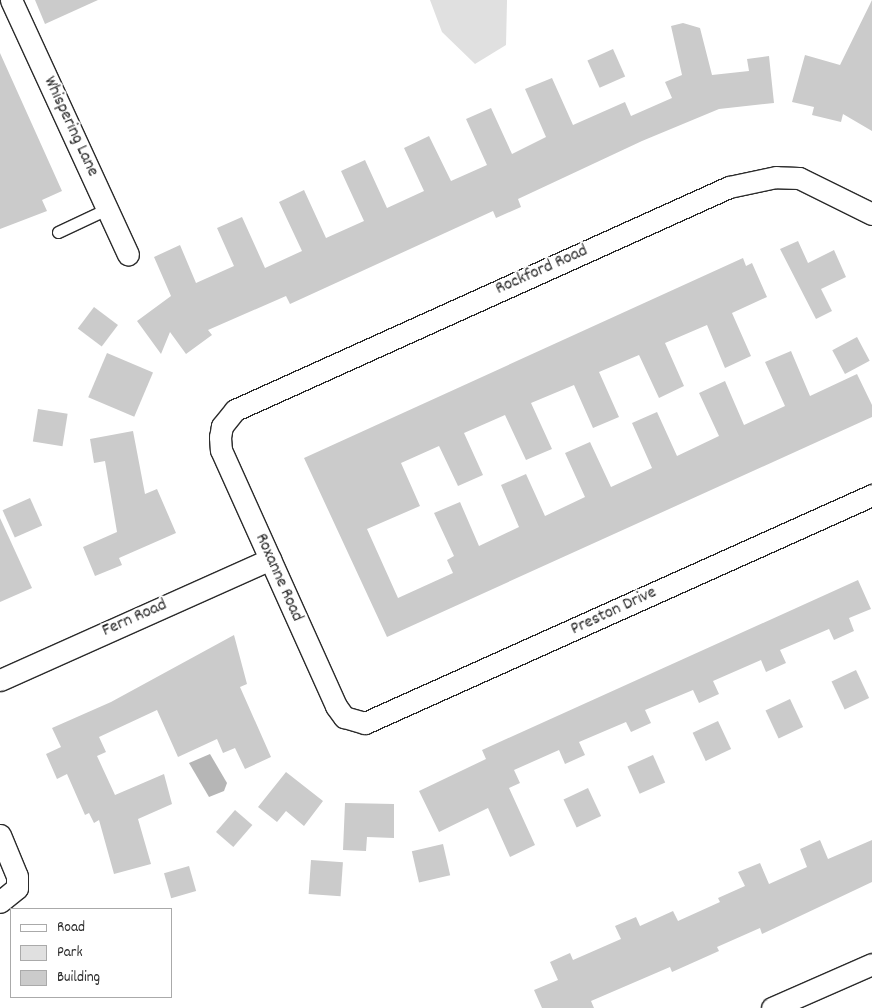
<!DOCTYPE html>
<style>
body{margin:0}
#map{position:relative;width:872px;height:1008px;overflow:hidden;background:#fff;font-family:Dekko,sans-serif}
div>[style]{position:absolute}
.green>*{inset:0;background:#e0e0e0}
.water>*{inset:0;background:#b6b6b6}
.building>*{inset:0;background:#cbcbcb;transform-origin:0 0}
.roads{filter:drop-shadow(1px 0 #2b2b2b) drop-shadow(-1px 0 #2b2b2b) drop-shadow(0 1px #2b2b2b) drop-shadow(0 -1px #2b2b2b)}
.lane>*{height:11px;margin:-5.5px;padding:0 5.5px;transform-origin:5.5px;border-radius:5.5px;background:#fff}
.street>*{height:21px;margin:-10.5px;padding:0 10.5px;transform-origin:10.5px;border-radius:10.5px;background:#fff}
span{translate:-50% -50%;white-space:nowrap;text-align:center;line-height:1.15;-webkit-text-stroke:4px #fff;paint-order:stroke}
.street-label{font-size:18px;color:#2b2b2b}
.legend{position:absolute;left:10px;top:908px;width:162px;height:90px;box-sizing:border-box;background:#fff;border:1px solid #aaa;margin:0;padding:6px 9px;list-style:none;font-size:15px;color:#2b2b2b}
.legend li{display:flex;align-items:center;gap:10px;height:25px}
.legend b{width:25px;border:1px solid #aaa}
</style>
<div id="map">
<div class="green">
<i style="clip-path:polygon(430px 0,507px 0,506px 45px,475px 64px,442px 32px)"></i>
</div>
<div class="water">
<i style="clip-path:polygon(210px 754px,227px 783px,224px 791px,209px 797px,189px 763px)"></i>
</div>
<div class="building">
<i style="clip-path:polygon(35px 0,98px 0,45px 24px)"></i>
<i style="clip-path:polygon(872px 0,872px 131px,843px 114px,841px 122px,812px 115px,814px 107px,792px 102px,805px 55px,840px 65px)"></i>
<i style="clip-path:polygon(683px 23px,700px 28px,712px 75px,749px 71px,747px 59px,769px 56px,774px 103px,719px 109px,642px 141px,518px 199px,521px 207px,496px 218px,493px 211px,290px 304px,286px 296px,208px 330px,212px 335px,186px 354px,170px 332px,161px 354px,137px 321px,171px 296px,154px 257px,180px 245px,196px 283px,234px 266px,217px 228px,242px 217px,265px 268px,302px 251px,279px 202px,304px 190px,326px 238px,364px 221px,341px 171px,365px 160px,387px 208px,424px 191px,404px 148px,429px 136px,451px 181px,487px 165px,466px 119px,491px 108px,512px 154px,546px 137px,525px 89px,552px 78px,573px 125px,625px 102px,631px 116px,672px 98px,665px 82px,682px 75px,671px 26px)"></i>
<i style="left:613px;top:49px;width:30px;height:28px;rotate:66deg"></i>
<i style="clip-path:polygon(0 53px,62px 191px,42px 200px,47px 211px,0 229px)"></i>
<i style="clip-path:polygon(798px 241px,808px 263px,834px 250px,846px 277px,821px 289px,832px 311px,816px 319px,780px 249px)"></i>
<i style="clip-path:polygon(743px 258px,746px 266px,752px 263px,767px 297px,732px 313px,751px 356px,725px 368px,707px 325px,665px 343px,684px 386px,659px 398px,639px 355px,599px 372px,619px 417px,593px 428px,574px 385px,531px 403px,552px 449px,526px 460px,505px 415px,464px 433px,483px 475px,458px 486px,439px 446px,401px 463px,420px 506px,367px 529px,398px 598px,453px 573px,447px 560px,454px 556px,434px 513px,460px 502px,479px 546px,519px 527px,501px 485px,526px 474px,545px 516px,585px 497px,565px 453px,590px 442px,611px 487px,652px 468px,632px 423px,657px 412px,677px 456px,719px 436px,699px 393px,725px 381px,744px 425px,785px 406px,765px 362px,791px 351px,810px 396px,857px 374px,872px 405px,872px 417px,387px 637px,304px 458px)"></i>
<i style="left:94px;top:307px;width:30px;height:27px;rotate:37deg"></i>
<i style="left:857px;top:337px;width:27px;height:28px;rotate:62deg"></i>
<i style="left:107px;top:353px;width:50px;height:48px;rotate:23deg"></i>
<i style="left:38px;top:409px;width:30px;height:33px;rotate:9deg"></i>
<i style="clip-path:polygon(133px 431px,145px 494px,157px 489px,176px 533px,119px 558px,122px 565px,95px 576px,83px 547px,117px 532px,105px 461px,94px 463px,90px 439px)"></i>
<i style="left:30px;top:498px;width:30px;height:30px;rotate:66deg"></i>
<i style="clip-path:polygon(0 518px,32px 588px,0 602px)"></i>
<i style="clip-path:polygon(858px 580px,871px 609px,849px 618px,854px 631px,834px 640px,829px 629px,780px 650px,786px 663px,766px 672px,761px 660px,713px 681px,719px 694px,699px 703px,693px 690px,645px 710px,651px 723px,631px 732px,626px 722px,579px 742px,585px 755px,565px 764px,559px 750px,514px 770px,520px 783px,509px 788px,535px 845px,510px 857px,488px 808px,439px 832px,419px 791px,486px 759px,482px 750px)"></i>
<i style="clip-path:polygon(234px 635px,247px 684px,240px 687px,271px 757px,245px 769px,235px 748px,223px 753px,217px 739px,178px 757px,157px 710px,99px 737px,106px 752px,97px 756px,115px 795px,164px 774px,172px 804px,138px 819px,151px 864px,114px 874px,99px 820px,94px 823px,89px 813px,85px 815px,67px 774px,57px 779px,46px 754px,61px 747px,52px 728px,111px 702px)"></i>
<i style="left:856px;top:670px;width:31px;height:27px;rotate:65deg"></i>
<i style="left:790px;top:699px;width:31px;height:27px;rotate:65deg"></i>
<i style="left:718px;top:721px;width:31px;height:28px;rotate:65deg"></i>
<i style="left:653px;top:755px;width:30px;height:28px;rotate:66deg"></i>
<i style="clip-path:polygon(286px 772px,323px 801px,304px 826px,286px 811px,277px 822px,258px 807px)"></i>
<i style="left:588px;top:788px;width:31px;height:27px;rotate:65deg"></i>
<i style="clip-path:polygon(345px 803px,394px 804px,394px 838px,367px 837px,366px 851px,343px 850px)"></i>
<i style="left:235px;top:810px;width:23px;height:29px;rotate:41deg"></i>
<i style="clip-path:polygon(820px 840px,828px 859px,872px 840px,872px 882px,762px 934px,760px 928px,717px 947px,719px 951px,672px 972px,670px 967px,591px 1001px,594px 1008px,542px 1008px,534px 990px,558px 980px,550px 962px,570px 953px,573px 960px,621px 939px,615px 926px,636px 917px,640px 926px,673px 911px,678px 921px,720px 902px,718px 898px,745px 886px,738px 872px,760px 863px,769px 884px,807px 867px,800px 849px)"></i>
<i style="left:443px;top:844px;width:32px;height:32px;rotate:77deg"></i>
<i style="left:311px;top:860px;width:32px;height:34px;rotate:4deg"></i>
<i style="left:189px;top:866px;width:26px;height:26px;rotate:74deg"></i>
</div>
<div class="roads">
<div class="lane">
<i style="left:58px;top:232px;width:54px;rotate:-25.1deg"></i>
</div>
<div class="street">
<i style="left:11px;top:0;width:280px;rotate:65.3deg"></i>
<i style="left:872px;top:214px;width:81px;rotate:-153.7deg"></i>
<i style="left:799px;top:178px;width:23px;rotate:-178deg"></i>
<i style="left:776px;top:177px;width:48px;rotate:168deg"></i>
<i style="left:729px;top:187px;width:542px;rotate:155.7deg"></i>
<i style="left:235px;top:410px;width:21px;rotate:129deg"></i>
<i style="left:222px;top:426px;width:11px;rotate:100deg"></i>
<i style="left:220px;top:437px;width:13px;rotate:86deg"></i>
<i style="left:221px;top:450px;width:281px;rotate:65.8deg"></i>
<i style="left:336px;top:706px;width:14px;rotate:54deg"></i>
<i style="left:344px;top:717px;width:22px;rotate:16deg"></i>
<i style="left:365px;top:723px;width:556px;rotate:-24.21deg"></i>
<i style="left:0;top:680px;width:296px;rotate:-24.1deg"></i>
<i style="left:0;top:835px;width:44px;rotate:67.5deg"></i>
<i style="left:17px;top:876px;width:12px;rotate:90deg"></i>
<i style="left:17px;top:888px;width:22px;rotate:141deg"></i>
<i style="left:772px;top:1008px;width:109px;rotate:-23.7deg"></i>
</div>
</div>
<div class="street-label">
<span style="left:70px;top:127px;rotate:65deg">Whispering Lane</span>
<span style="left:542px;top:271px;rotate:-24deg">Rockford Road</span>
<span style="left:278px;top:578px;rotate:66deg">Roxanne Road</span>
<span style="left:614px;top:612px;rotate:-25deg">Preston Drive</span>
<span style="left:135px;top:619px;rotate:-24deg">Fern Road</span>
</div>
<ul class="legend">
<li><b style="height:6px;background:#fff"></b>Road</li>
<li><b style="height:14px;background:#e0e0e0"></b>Park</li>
<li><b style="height:14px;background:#cbcbcb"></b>Building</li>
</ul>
</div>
